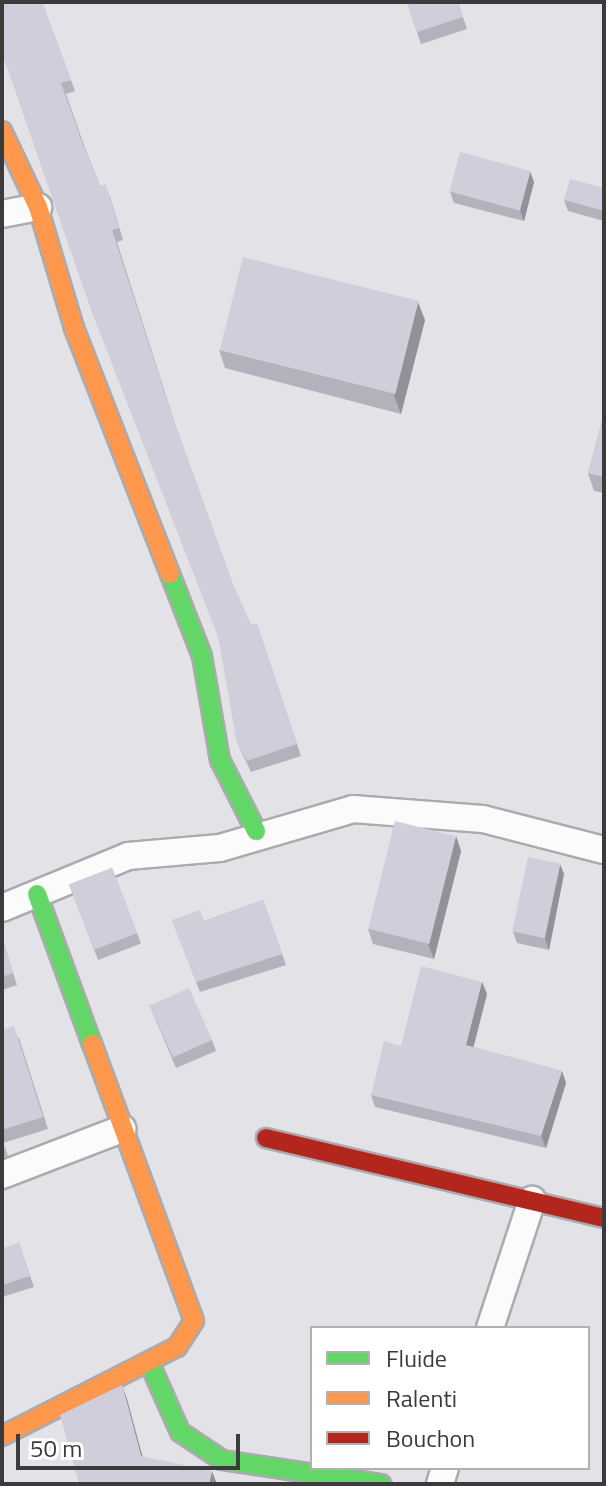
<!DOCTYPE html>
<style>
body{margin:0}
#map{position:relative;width:606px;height:1486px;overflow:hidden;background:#e3e3e7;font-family:"Titillium Web",sans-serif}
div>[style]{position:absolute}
.roads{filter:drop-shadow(2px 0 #ababae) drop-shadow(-2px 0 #ababae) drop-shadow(0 2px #ababae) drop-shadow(0 -2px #ababae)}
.street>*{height:26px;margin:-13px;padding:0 13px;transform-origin:13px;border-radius:13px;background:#fbfbfb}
.fast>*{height:18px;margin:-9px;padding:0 9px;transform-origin:9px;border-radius:9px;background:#63d668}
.slow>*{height:18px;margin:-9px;padding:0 9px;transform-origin:9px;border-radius:9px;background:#ff974d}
.jam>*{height:18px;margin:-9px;padding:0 9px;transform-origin:9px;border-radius:9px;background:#b3261e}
.wall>*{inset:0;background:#b3b1bb;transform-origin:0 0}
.shaded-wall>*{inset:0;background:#929099}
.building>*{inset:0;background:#d0ceda;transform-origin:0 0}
span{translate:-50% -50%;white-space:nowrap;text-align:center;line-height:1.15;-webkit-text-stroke:6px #fff;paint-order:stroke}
.frame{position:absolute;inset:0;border:4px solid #3b3b3e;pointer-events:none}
.legend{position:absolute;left:310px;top:1326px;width:280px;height:144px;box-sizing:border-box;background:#fff;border:2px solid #b1b1b2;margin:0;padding:10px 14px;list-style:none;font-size:24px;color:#3b3b3e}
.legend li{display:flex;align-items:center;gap:16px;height:40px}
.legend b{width:40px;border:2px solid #b1b1b2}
.scale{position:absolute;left:16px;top:1434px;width:224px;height:36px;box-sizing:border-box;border:4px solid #3b3b3e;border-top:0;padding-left:10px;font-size:24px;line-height:28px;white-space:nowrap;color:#3b3b3e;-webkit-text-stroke:6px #fff;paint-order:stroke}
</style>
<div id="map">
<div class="roads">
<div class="street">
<i style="left:2px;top:214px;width:37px;rotate:-11deg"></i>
<i style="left:2px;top:908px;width:136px;rotate:-22.4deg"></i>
<i style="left:128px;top:856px;width:92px;rotate:-5deg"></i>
<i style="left:220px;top:848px;width:139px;rotate:-16.3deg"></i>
<i style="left:353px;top:809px;width:130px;rotate:4.4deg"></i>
<i style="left:483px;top:819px;width:125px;rotate:14.4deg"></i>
<i style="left:2px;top:1175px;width:129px;rotate:-21deg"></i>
<i style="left:490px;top:1328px;width:135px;rotate:-71.8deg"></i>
<i style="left:440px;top:1484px;width:17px;rotate:-73deg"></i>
</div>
<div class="fast">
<i style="left:170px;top:574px;width:88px;rotate:68.7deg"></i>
<i style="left:202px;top:656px;width:106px;rotate:80.2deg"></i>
<i style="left:220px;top:760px;width:80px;rotate:63.1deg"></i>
<i style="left:37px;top:894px;width:160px;rotate:69.9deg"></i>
<i style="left:149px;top:1362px;width:77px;rotate:66.1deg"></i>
<i style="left:180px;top:1432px;width:50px;rotate:33.7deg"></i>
<i style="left:222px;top:1460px;width:161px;rotate:8.6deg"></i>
</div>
<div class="slow">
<i style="left:2px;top:131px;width:84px;rotate:64.7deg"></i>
<i style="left:38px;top:207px;width:126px;rotate:73.4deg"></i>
<i style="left:74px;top:328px;width:264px;rotate:68.7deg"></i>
<i style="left:2px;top:1436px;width:196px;rotate:-27deg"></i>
<i style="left:177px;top:1347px;width:31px;rotate:-57deg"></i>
<i style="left:194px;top:1321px;width:295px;rotate:-110.2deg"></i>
</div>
<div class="jam">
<i style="left:266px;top:1138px;width:347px;rotate:13.3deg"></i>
</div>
</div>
<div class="wall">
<i style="clip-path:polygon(42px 2px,75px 91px,66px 94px,85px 148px,100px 186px,110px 196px,123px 240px,117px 242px,175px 424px,233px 585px,251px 625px,257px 624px,301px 756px,251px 772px,237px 742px,219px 638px,2px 53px)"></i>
<i style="clip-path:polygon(407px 2px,458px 2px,467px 29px,421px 44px)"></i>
<i style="clip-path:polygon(534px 182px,524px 221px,454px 203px,450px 192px)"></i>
<i style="clip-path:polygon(604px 188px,604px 221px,568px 211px,564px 200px)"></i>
<i style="clip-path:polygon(425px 320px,401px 414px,225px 368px,219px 350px)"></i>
<i style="clip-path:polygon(604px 414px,604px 493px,594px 491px,588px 473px)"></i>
<i style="clip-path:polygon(456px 836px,461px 851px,434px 959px,373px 944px,368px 929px)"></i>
<i style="left:112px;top:868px;width:81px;height:46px;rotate:69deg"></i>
<i style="clip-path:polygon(564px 874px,549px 950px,517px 943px,513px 932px)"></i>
<i style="clip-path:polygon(263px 900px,286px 965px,200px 992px,172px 920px,204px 921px)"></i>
<i style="clip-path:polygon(2px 938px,17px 985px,2px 990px)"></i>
<i style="clip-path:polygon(482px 982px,487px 994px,473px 1047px,562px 1071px,566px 1083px,546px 1148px,375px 1107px,371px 1095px)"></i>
<i style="clip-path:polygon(149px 1004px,212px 1040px,216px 1051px,176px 1068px)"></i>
<i style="clip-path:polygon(2px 1030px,19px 1038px,48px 1129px,3px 1143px,8px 1156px,2px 1158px)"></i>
<i style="clip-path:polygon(19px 1243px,34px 1287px,2px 1297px,2px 1249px)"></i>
</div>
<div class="shaded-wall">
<i style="clip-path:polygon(530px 171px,534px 182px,524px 221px,520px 210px)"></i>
<i style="clip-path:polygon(418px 302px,425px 320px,401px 414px,394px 396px)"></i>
<i style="clip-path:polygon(456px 836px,461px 851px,434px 959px,428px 944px)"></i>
<i style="clip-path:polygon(560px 864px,564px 874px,549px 950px,545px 939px)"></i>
<i style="clip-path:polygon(482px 982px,487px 994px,471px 1057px,466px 1045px)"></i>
<i style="clip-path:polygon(562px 1071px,566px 1083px,546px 1148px,541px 1136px)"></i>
<i style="clip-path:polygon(122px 1385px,127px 1399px,146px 1469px,141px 1456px)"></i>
<i style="clip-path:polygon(212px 1471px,217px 1484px,209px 1484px)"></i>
</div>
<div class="building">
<i style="clip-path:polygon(2px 2px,42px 2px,71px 80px,61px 83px,83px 145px,100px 186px,106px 184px,119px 228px,112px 230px,171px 413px,233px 585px,251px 625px,257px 624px,297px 744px,247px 761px,237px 742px,218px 637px,91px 310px,2px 53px)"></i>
<i style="clip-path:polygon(407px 2px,458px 2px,463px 17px,417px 32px)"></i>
<i style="left:460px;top:152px;width:73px;height:41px;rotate:15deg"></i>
<i style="clip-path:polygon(570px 179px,604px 188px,604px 211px,564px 200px)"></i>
<i style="left:243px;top:257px;width:181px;height:96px;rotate:14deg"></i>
<i style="clip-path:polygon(604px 414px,604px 477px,588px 473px)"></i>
<i style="left:395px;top:821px;width:63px;height:111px;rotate:14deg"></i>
<i style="left:528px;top:857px;width:33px;height:76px;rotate:12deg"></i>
<i style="left:112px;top:868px;width:70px;height:46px;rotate:69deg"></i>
<i style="clip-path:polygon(263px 900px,282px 954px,196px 982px,172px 920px,200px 910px,204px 921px)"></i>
<i style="clip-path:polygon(2px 939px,13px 973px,2px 977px)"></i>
<i style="clip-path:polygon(421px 966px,482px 982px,466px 1045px,562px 1071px,541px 1136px,371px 1095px,384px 1041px,401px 1046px)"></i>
<i style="left:189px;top:988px;width:57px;height:43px;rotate:66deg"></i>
<i style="clip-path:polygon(14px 1026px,43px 1117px,2px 1130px,2px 1030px)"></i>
<i style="clip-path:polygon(19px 1243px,30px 1276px,2px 1285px,2px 1249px)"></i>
<i style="clip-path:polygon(122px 1385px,141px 1456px,212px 1471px,209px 1484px,79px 1484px,60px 1415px)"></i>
</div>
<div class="frame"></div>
<ul class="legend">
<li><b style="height:10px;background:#63d668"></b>Fluide</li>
<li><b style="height:10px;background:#ff974d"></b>Ralenti</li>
<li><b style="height:10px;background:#b3261e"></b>Bouchon</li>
</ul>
<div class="scale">50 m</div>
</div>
